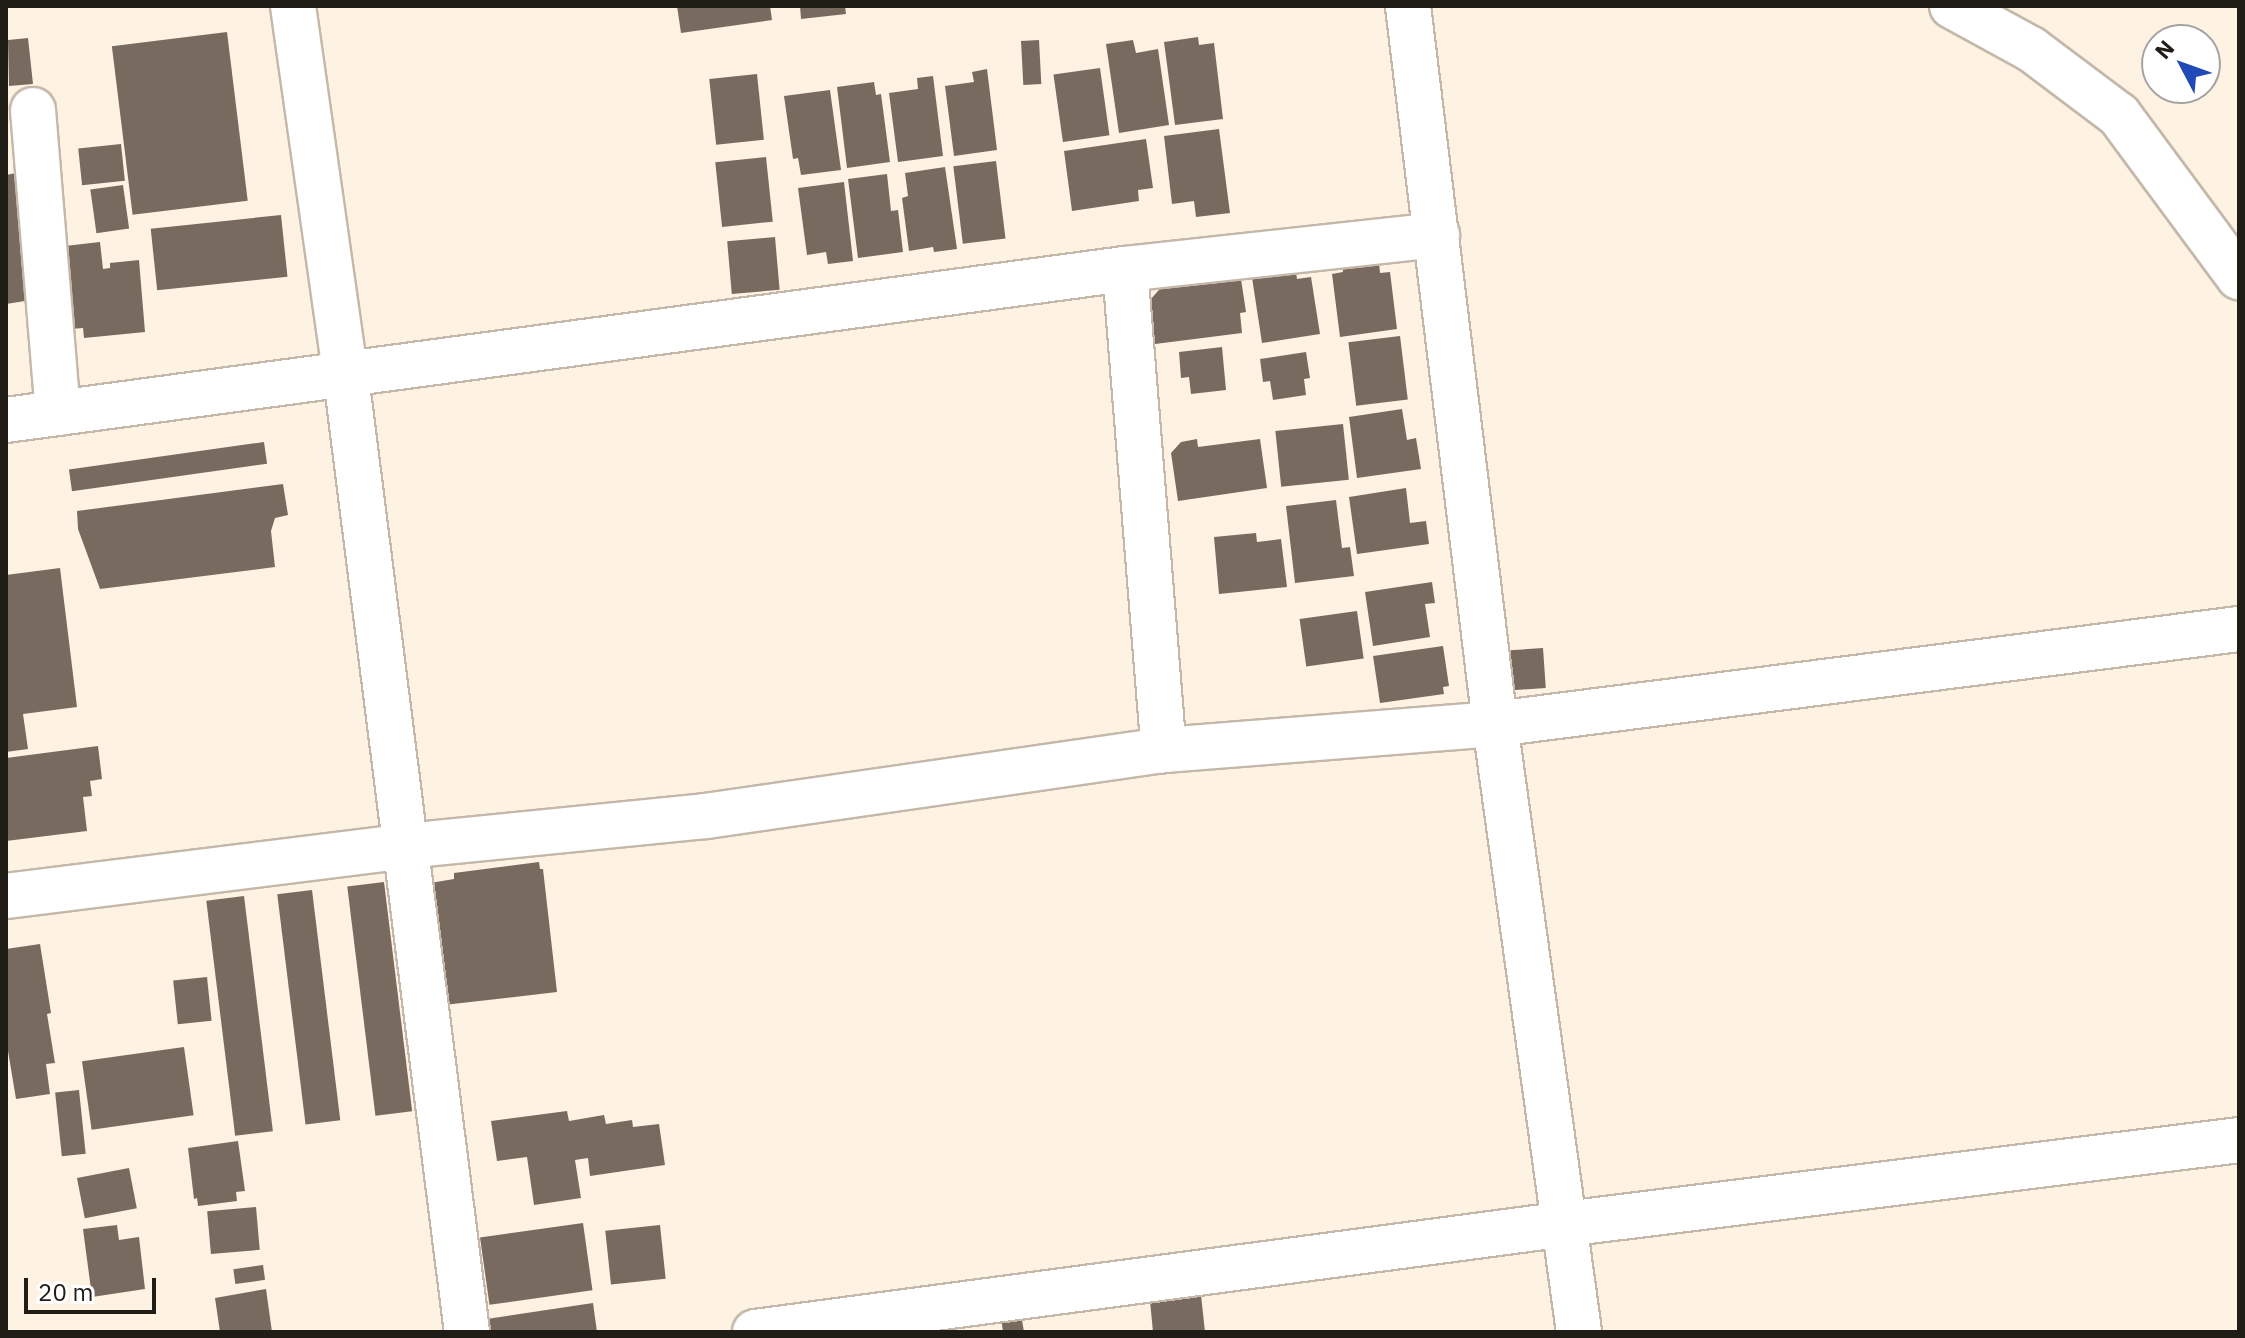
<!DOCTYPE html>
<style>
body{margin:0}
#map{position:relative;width:2245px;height:1338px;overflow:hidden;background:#fef2e3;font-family:"IBM Plex Sans",sans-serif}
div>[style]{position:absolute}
.building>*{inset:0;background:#796a60;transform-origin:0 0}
.roads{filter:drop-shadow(2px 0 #c3b8a9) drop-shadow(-2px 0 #c3b8a9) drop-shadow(0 2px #c3b8a9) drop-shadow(0 -2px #c3b8a9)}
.street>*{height:44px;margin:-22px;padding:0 22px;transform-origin:22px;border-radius:22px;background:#fff}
span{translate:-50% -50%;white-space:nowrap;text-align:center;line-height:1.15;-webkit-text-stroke:8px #fff;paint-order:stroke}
.frame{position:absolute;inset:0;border:8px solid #201c16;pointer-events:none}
.north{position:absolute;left:2141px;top:24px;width:80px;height:80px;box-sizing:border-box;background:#fff;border:2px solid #a6a4a2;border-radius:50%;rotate:311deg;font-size:22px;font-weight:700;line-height:32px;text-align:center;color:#201c16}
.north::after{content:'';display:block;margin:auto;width:28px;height:36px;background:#2149b7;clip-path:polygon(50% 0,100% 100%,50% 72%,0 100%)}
.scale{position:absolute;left:24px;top:1278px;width:132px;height:36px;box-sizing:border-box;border:4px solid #201c16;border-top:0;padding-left:10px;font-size:24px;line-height:28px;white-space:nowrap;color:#201c16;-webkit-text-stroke:6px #fff;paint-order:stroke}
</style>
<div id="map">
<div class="building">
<i style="clip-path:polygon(677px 6px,770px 6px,772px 20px,681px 33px)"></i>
<i style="clip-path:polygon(800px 6px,845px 6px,846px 14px,801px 19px)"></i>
<i style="left:227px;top:32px;width:170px;height:116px;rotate:83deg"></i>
<i style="clip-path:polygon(1198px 37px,1199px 45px,1214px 43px,1223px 119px,1175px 125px,1164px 42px)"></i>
<i style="clip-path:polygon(28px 38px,33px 84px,9px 86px,8px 40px)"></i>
<i style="left:1039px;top:40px;width:44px;height:18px;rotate:87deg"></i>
<i style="clip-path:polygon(1133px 40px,1136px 53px,1158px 49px,1169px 125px,1119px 133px,1106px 44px)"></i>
<i style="left:1100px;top:68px;width:68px;height:47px;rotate:82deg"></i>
<i style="clip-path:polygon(987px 69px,997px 150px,954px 156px,945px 86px,974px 82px,972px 72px)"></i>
<i style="left:757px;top:74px;width:66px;height:48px;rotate:84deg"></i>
<i style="clip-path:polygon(933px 76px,943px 156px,898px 162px,889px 93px,918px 89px,917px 78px)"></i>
<i style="clip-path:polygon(874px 82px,876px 95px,881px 94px,890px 162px,847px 168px,837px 87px)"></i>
<i style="clip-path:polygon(830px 90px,841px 170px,801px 175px,798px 158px,793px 159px,784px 96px)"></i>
<i style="clip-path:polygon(1219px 129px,1230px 213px,1196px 217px,1194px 201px,1172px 204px,1164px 136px)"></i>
<i style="clip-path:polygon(1146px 139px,1153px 188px,1138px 190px,1139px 201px,1072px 211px,1064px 151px)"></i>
<i style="left:121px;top:144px;width:37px;height:43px;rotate:84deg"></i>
<i style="left:766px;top:157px;width:65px;height:51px;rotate:84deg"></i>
<i style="left:996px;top:161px;width:78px;height:43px;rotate:83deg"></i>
<i style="clip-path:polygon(945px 167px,957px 249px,934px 252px,933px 247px,909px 251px,902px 198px,908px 196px,905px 173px)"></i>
<i style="clip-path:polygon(16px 173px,31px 300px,6px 304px,6px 175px)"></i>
<i style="clip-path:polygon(887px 174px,891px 211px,898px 210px,903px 252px,858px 258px,848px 179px)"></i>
<i style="clip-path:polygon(844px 182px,853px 261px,828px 264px,826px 252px,807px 255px,798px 188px)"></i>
<i style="left:123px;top:185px;width:44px;height:33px;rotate:82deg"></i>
<i style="left:281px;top:215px;width:62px;height:131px;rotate:84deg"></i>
<i style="left:775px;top:237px;width:53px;height:48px;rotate:85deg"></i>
<i style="clip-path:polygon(100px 242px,103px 269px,110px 268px,110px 263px,139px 260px,145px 332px,84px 338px,83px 328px,71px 329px,65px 246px)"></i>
<i style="clip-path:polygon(1378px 252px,1380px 273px,1390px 272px,1397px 329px,1340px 337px,1332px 274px,1343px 272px,1341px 256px)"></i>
<i style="clip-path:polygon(1295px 265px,1297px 279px,1311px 277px,1320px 334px,1262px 343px,1251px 271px)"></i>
<i style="clip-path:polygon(1210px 276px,1211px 284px,1241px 279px,1246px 312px,1240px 313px,1242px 333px,1155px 344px,1150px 300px,1166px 282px)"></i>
<i style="left:1400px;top:336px;width:64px;height:52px;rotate:83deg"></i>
<i style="clip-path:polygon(1222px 347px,1226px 390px,1191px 394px,1189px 377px,1181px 378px,1179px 352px)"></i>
<i style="clip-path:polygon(1306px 352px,1310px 378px,1304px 379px,1306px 395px,1273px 400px,1270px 381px,1263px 382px,1260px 359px)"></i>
<i style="clip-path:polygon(1402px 409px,1407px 440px,1416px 438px,1421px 469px,1357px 478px,1349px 417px)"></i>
<i style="left:1343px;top:424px;width:56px;height:68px;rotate:84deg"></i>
<i style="clip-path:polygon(1197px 439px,1198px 447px,1260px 439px,1267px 488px,1178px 501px,1171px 453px,1181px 442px)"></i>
<i style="left:264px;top:442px;width:22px;height:197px;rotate:82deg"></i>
<i style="clip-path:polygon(283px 484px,288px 515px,275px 518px,271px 531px,275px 567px,100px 589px,78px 529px,77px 511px)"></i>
<i style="clip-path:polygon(1406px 488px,1410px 523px,1426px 521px,1429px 544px,1357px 554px,1349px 497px)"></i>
<i style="clip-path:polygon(1336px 500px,1342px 548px,1350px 547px,1354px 576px,1295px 583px,1286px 506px)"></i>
<i style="clip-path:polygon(1256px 533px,1257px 542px,1281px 539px,1287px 587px,1219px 594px,1214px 537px)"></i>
<i style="clip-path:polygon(60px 568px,77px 707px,23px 714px,28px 749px,6px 752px,6px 575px)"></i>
<i style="clip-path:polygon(1432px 582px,1435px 603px,1425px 604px,1430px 637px,1373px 646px,1365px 592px)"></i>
<i style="left:1357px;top:611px;width:48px;height:58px;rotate:82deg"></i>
<i style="clip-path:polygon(1443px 646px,1449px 686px,1443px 687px,1444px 694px,1380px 703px,1373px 656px)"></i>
<i style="left:1543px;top:648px;width:40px;height:41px;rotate:86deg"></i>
<i style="clip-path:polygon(98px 746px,102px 779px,90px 781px,92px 796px,83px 797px,87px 831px,6px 841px,6px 758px)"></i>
<i style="clip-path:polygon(539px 862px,540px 869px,543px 869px,557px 992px,444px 1005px,430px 883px,454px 879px,454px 873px)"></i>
<i style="left:384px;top:882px;width:231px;height:37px;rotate:83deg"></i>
<i style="left:312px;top:890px;width:232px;height:35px;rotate:83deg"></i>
<i style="left:244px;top:896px;width:237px;height:38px;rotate:83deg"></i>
<i style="clip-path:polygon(40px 944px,51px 1013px,47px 1014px,55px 1063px,46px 1064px,50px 1094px,16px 1099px,6px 1039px,6px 949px)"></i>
<i style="left:207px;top:977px;width:44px;height:34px;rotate:84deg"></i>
<i style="left:184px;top:1047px;width:69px;height:103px;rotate:82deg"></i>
<i style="left:79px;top:1090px;width:64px;height:24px;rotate:84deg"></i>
<i style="clip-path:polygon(567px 1111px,569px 1121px,604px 1115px,606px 1124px,632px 1120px,633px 1127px,659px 1124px,665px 1165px,590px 1176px,588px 1158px,575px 1160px,581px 1198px,534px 1205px,527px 1157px,497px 1161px,491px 1121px)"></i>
<i style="clip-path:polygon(238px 1141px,245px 1191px,236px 1192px,237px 1201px,198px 1206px,197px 1198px,194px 1199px,188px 1148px)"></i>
<i style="left:129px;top:1168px;width:41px;height:53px;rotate:79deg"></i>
<i style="left:256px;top:1207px;width:43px;height:49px;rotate:85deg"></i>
<i style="left:583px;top:1223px;width:68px;height:104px;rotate:82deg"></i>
<i style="clip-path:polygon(117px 1225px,119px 1240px,139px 1237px,145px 1289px,92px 1297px,83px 1229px)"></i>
<i style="left:660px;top:1225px;width:54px;height:55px;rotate:84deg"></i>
<i style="left:263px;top:1265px;width:15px;height:30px;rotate:82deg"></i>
<i style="clip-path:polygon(266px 1289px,272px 1332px,220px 1332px,215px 1298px)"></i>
<i style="clip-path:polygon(1201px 1295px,1205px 1332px,1153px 1332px,1150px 1301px)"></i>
<i style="clip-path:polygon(593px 1303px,597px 1332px,489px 1332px,487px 1319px)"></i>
<i style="clip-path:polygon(1021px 1314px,1024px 1332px,1003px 1332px,1001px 1317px)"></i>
</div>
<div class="roads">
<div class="street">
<i style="left:293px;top:6px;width:375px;rotate:81.9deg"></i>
<i style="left:346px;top:377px;width:963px;rotate:82.78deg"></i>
<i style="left:1408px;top:6px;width:723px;rotate:83.09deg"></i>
<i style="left:1495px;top:724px;width:614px;rotate:82.13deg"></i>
<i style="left:1952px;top:6px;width:90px;rotate:28.6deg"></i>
<i style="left:2031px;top:49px;width:110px;rotate:36.9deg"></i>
<i style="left:2119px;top:115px;width:202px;rotate:53.5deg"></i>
<i style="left:33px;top:110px;width:304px;rotate:85.3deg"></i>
<i style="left:1125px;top:269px;width:483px;rotate:85.4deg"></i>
<i style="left:6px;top:420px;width:1129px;rotate:-7.69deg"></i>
<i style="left:1125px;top:269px;width:314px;rotate:-6.2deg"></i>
<i style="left:6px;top:896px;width:403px;rotate:-7.1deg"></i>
<i style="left:406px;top:846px;width:301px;rotate:-5.7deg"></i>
<i style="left:706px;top:816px;width:463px;rotate:-8.2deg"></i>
<i style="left:1164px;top:750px;width:332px;rotate:-4.5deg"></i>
<i style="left:1495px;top:724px;width:750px;rotate:-7.28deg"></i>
<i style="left:755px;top:1332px;width:817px;rotate:-7.59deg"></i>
<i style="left:1565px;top:1224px;width:679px;rotate:-7.1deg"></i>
</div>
</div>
<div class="frame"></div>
<div class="north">N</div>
<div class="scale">20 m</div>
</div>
